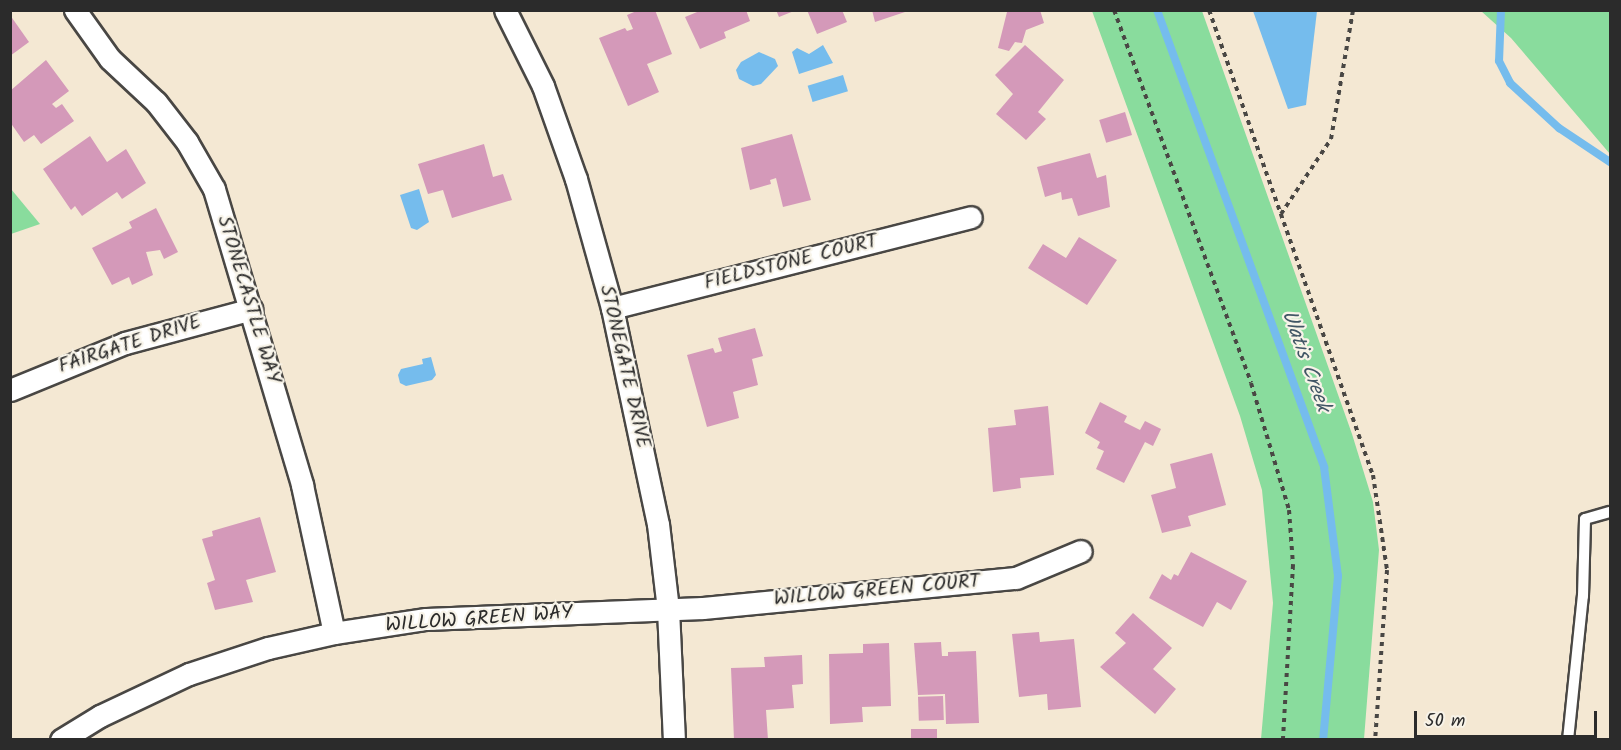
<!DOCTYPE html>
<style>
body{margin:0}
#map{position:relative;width:1621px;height:750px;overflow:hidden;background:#f4e8d3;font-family:Kalam,sans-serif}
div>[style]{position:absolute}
.green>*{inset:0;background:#89dc9d}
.water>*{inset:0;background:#75bced;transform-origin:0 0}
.stream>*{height:8px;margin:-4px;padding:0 4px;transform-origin:4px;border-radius:4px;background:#75bced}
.building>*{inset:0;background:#d499b9;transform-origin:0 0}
.path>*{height:4px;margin-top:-2px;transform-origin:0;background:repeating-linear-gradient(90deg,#494744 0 4.5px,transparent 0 9px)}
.roads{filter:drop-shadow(2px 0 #494744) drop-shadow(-2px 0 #494744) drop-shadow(0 2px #494744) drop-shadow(0 -2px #494744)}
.lane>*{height:10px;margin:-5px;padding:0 5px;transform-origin:5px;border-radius:5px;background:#fff}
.street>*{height:21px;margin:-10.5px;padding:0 10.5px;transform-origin:10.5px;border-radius:10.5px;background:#fff}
span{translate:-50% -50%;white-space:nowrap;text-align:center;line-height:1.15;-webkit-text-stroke:4.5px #f7f3e8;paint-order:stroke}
.street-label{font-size:20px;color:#2b2b2b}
.water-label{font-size:21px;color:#415665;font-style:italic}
.frame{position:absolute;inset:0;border:12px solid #2b2b2b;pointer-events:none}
.scale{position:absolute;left:1414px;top:711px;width:183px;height:27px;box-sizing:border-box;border:3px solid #2b2b2b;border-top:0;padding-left:8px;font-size:18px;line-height:21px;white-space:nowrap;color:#2b2b2b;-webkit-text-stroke:4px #f7f3e8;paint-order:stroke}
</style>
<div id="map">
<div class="green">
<i style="clip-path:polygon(1092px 11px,1202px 11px,1352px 434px,1373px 502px,1379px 550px,1364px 739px,1261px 739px,1273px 603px,1262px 490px,1240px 416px)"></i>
<i style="clip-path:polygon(1481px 11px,1610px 11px,1610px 154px,1511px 38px)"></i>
<i style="clip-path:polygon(10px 189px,11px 189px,40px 224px,11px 234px)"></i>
</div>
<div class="water">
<i style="clip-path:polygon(1253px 11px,1317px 11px,1306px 105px,1288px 109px)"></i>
<i style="clip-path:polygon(823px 45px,833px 63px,799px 74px,792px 52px,797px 48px,809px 54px)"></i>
<i style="clip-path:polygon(759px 52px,775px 59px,778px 66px,761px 84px,753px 86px,739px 79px,736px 70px,741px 62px)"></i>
<i style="left:843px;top:75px;width:17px;height:37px;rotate:73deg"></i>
<i style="clip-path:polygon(419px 189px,429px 222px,417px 230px,411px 228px,400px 195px)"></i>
<i style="clip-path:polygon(431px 357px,436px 375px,432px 380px,406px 386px,400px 383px,398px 375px,401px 369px,423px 364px,422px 359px)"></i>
</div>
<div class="stream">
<i style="left:1157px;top:10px;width:487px;rotate:69.9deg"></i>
<i style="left:1324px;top:467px;width:110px;rotate:82.7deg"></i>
<i style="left:1338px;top:576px;width:165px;rotate:95.2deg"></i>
<i style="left:1501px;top:10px;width:51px;rotate:92.2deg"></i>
<i style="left:1499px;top:61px;width:25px;rotate:63deg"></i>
<i style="left:1510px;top:83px;width:67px;rotate:42.6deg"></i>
<i style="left:1559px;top:128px;width:61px;rotate:33.7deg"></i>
</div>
<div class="building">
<i style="clip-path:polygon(639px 10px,655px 10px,672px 54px,647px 64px,659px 92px,628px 106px,599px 38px,625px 28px,627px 31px,633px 29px,627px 15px)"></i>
<i style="clip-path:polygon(702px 10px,746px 10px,750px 21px,724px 32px,726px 38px,700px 49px,685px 17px)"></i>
<i style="clip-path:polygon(776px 10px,794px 10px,794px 11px,779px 17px)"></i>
<i style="clip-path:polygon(807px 10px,842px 10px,847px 22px,817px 34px)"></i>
<i style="clip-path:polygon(872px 10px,908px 10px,908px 11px,875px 22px)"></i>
<i style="clip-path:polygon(1040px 10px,1044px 23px,1026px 30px,1022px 43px,1015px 42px,1009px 51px,998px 48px,1007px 12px)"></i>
<i style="clip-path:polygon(10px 15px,29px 42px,10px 56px)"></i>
<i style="clip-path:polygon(1025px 45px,1064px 80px,1038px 112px,1046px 119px,1026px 140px,996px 114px,1013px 94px,995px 75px)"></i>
<i style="clip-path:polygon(46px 60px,69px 91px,52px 104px,56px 108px,62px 104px,74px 121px,41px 144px,34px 135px,24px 142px,10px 122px,10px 91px)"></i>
<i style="left:1125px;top:112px;width:24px;height:27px;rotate:73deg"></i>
<i style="clip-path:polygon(792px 134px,811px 200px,783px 207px,776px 178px,770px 180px,771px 184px,750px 190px,741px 148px)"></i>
<i style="clip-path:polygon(90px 136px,107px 162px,126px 149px,146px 183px,122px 199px,117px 192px,82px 216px,75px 206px,71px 210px,43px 169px)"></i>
<i style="clip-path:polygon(484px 144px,493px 177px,503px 174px,512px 200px,452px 218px,443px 190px,428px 194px,418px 164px)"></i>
<i style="clip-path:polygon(1090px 153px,1097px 178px,1106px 175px,1110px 207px,1078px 216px,1072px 198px,1062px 200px,1061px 192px,1045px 197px,1037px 167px)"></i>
<i style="clip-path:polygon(156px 208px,178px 252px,164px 259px,160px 250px,146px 252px,153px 275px,132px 285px,129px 277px,112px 285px,92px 248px,132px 228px,129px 222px)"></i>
<i style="clip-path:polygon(1079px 237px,1117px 260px,1087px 305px,1028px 268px,1043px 244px,1066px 258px)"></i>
<i style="clip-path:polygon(755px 328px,763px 356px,752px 359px,758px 385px,733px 392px,739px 418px,707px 427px,687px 355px,713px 348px,715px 353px,722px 351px,718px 338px)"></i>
<i style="clip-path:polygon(1100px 402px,1127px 416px,1124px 422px,1140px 430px,1145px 421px,1161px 429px,1153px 446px,1145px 442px,1124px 483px,1096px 469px,1104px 451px,1097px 448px,1100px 442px,1085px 433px)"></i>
<i style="clip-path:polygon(1048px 406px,1054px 475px,1020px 478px,1021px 488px,993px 492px,988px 428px,1016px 425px,1014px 410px)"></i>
<i style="clip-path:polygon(1212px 453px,1226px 505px,1188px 516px,1191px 526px,1162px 533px,1151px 495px,1176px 488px,1170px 464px)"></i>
<i style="clip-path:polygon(260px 517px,276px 572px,246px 580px,253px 602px,215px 610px,207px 583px,215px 580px,202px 539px,213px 536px,212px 531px)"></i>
<i style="clip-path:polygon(1191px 552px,1247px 581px,1231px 610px,1217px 602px,1203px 627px,1149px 598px,1162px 574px,1171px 580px,1174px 574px,1178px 576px)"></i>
<i style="clip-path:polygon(1133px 613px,1172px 648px,1153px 669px,1176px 689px,1155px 714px,1100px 667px,1126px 643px,1115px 633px)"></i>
<i style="clip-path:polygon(1039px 632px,1040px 642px,1074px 639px,1081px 707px,1048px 710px,1047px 694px,1019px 697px,1012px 634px)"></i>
<i style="clip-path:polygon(941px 642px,942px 656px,948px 656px,948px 652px,976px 651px,979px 723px,946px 724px,945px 694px,918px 695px,914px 643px)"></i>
<i style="clip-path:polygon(889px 643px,891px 706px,862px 707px,863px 722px,830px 724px,829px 654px,863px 653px,863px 644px)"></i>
<i style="clip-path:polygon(802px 655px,803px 684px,792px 685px,794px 708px,766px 710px,768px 740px,734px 740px,731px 668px,765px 667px,764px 657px)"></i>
<i style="left:943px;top:696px;width:24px;height:25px;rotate:88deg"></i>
<i style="left:937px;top:729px;width:11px;height:26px;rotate:90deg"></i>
</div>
<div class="path">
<i style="left:1114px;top:10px;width:397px;rotate:69.8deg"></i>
<i style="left:1251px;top:383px;width:133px;rotate:73.3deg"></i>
<i style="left:1289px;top:510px;width:55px;rotate:85.8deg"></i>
<i style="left:1293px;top:565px;width:175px;rotate:93.3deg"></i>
<i style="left:1209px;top:10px;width:493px;rotate:70.6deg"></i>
<i style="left:1373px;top:475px;width:96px;rotate:81.6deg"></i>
<i style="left:1387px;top:570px;width:170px;rotate:94deg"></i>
<i style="left:1281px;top:214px;width:90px;rotate:-56.3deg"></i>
<i style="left:1331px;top:139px;width:131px;rotate:-80.3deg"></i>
</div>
<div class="roads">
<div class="lane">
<i style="left:1568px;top:740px;width:145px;rotate:-84.1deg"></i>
<i style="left:1583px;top:596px;width:77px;rotate:-88.5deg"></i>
<i style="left:1585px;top:519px;width:26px;rotate:-16deg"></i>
</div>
<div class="street">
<i style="left:75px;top:10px;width:60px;rotate:54.5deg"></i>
<i style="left:110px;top:59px;width:63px;rotate:43.1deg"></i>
<i style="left:156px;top:102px;width:51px;rotate:52.2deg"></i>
<i style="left:187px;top:142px;width:54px;rotate:60.1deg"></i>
<i style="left:214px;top:189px;width:309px;rotate:73.4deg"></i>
<i style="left:302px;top:485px;width:151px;rotate:77.8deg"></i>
<i style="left:505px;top:10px;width:85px;rotate:63.4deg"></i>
<i style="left:543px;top:86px;width:99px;rotate:70.5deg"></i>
<i style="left:576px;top:179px;width:134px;rotate:74.4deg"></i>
<i style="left:612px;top:308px;width:221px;rotate:78deg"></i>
<i style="left:658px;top:524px;width:86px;rotate:83.3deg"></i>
<i style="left:668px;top:609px;width:131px;rotate:87.4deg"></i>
<i style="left:612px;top:308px;width:370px;rotate:-14.2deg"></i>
<i style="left:10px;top:390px;width:124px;rotate:-22.2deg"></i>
<i style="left:125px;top:343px;width:131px;rotate:-15deg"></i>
<i style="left:61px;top:740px;width:46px;rotate:-31.6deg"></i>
<i style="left:100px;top:716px;width:98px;rotate:-25.3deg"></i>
<i style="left:189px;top:674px;width:83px;rotate:-18.2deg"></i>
<i style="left:268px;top:648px;width:68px;rotate:-12.8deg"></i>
<i style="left:334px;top:633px;width:93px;rotate:-8.7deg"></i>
<i style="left:426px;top:619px;width:277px;rotate:-2.3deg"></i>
<i style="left:703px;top:608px;width:314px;rotate:-5.5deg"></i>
<i style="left:1016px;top:578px;width:70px;rotate:-22.6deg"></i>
</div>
</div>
<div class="street-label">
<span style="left:791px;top:263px;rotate:-14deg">FIELDSTONE COURT</span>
<span style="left:248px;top:300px;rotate:73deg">STONECASTLE WAY</span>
<span style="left:130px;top:345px;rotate:-18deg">FAIRGATE DRIVE</span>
<span style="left:624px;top:367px;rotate:77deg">STONEGATE DRIVE</span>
<span style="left:877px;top:591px;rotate:-5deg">WILLOW GREEN COURT</span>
<span style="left:479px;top:620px;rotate:-4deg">WILLOW GREEN WAY</span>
</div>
<div class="water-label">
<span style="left:1305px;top:361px;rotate:70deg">Ulatis Creek</span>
</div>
<div class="frame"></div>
<div class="scale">50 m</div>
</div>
